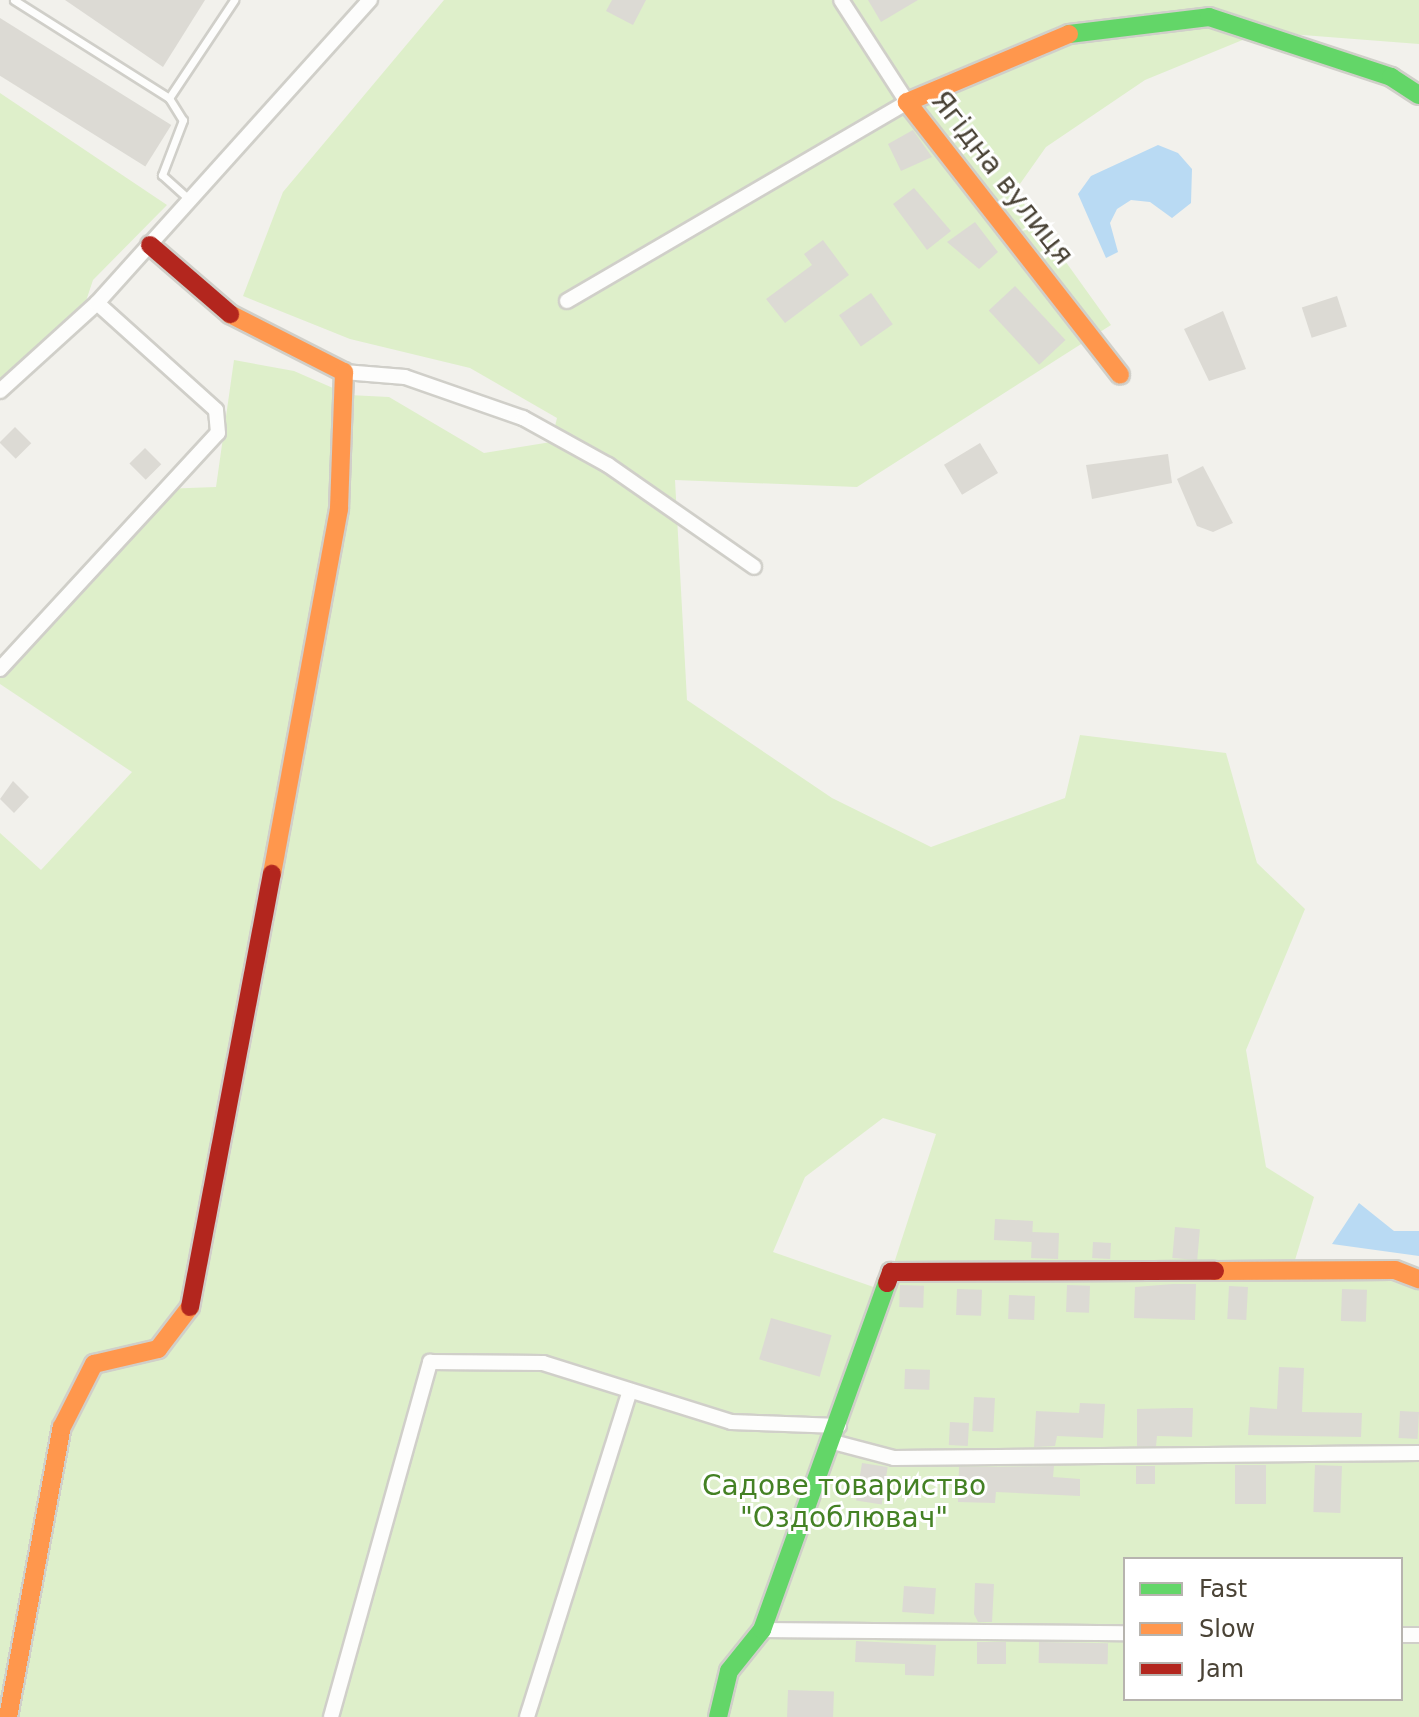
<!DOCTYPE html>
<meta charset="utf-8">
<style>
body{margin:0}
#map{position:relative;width:1419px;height:1717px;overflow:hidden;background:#f2f1ec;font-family:"DejaVu Sans",sans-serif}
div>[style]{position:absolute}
.green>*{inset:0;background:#deefca}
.water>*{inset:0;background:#b9daf3}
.building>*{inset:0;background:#dcdad4;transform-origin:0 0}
.roads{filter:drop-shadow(2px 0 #d0cfc9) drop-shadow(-2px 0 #d0cfc9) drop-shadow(0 2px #d0cfc9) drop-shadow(0 -2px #d0cfc9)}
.lane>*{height:7px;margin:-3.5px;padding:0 3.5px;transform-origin:3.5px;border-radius:3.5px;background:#fdfdfc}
.street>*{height:14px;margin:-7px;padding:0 7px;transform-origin:7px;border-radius:7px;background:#fdfdfc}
.fast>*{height:18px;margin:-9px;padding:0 9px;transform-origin:9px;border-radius:9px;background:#63d668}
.slow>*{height:18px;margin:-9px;padding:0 9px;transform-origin:9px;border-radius:9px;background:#ff974d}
.jam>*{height:18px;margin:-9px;padding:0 9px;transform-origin:9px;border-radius:9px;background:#b3261e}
span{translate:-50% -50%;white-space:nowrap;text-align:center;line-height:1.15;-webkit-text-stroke:6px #fff;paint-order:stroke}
.street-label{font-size:28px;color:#4a4336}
.park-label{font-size:28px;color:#448124}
.legend{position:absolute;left:1123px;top:1557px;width:280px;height:144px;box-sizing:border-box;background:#fff;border:2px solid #b7b4af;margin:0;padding:10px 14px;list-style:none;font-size:24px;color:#4a4336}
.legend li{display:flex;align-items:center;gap:16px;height:40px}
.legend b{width:40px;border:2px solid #b7b4af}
</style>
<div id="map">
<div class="green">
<i style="clip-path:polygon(evenodd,444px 0,1419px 0,1419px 44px,1262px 32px,1145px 80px,1046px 147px,1015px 191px,1111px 325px,857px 487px,675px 480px,687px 700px,832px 798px,931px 847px,1065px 798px,1080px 735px,1226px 753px,1257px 863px,1305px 909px,1246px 1050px,1266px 1167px,1314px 1197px,1292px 1270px,1419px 1279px,1419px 1717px,0 1717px,0 833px,41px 870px,132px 772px,0 684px,0 669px,162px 489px,216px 487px,234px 360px,294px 371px,349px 395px,389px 397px,484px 453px,551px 442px,557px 418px,470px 368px,350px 339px,243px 296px,283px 192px,444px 0,883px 1118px,936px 1134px,885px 1291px,773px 1252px,805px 1177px,883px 1118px,444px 0,1125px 1559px,1401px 1559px,1401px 1699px,1125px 1699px,1125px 1559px)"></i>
<i style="clip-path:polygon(0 93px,167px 205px,93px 280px,79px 322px,0 391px)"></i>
</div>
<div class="water">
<i style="clip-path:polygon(1158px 145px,1178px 153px,1192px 169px,1191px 203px,1172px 218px,1150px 202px,1131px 200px,1117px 209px,1110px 223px,1118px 252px,1106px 258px,1078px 194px,1091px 176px)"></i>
<i style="clip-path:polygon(1359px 1203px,1394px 1231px,1419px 1231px,1419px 1256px,1332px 1244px)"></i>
</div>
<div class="building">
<i style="clip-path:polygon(65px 0,205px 0,163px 67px)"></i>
<i style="clip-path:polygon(612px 0,646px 0,633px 25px,606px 11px)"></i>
<i style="clip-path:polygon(868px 0,918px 0,881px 22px)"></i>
<i style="left:0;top:18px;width:202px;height:49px;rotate:32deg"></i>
<i style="clip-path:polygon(913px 130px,932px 157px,901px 171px,888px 144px)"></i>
<i style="clip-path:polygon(914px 188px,951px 231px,927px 250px,893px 204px)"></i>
<i style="clip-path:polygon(975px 222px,998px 252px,979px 269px,947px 242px)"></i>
<i style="clip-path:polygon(823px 240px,849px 275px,785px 323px,766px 299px,812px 265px,804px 254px)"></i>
<i style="left:1015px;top:286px;width:74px;height:36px;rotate:47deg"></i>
<i style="left:871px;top:293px;width:38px;height:39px;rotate:55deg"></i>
<i style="left:1337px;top:296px;width:32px;height:37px;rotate:72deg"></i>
<i style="clip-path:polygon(1223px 311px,1246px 369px,1209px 381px,1184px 329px)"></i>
<i style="left:15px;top:427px;width:23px;height:22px;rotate:45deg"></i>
<i style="left:980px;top:443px;width:35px;height:42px;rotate:59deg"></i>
<i style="left:145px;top:448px;width:23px;height:22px;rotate:45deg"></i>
<i style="clip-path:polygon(1168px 454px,1172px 483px,1092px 499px,1086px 465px)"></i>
<i style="clip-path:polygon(1203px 466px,1233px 523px,1213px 532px,1197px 526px,1177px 479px)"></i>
<i style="clip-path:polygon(13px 781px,29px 797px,14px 813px,0 799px)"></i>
<i style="left:995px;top:1219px;width:38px;height:21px;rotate:3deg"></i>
<i style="left:1175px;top:1227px;width:25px;height:31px;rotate:5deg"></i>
<i style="left:1032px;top:1232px;width:27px;height:26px;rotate:2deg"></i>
<i style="left:1093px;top:1242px;width:18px;height:16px;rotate:3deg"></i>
<i style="clip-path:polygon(1173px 1284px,1196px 1284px,1195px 1320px,1134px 1318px,1135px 1287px)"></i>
<i style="left:900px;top:1285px;width:24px;height:22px;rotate:2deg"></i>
<i style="left:1067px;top:1285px;width:23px;height:27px;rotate:2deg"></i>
<i style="left:1229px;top:1286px;width:19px;height:33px;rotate:3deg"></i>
<i style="left:957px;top:1289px;width:25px;height:26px;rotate:2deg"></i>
<i style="left:1342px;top:1289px;width:25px;height:32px;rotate:2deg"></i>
<i style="left:1009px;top:1295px;width:26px;height:24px;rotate:2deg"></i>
<i style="left:771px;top:1318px;width:63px;height:43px;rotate:16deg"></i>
<i style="clip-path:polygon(1279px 1367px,1304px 1368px,1302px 1412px,1362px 1413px,1361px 1437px,1248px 1435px,1250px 1407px,1277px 1409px)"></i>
<i style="left:905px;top:1369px;width:25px;height:20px;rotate:2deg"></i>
<i style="left:974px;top:1397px;width:21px;height:34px;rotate:3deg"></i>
<i style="clip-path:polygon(1080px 1403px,1105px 1404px,1103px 1438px,1057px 1436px,1055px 1446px,1034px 1447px,1036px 1411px,1079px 1413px)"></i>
<i style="clip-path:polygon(1179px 1408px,1193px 1408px,1192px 1437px,1157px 1436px,1156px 1446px,1137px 1446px,1137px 1409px)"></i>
<i style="left:1400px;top:1411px;width:19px;height:27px;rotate:3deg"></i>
<i style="left:950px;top:1422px;width:19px;height:23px;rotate:3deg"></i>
<i style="left:862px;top:1463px;width:26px;height:38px;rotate:9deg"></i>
<i style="left:1235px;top:1465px;width:31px;height:39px"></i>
<i style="left:1315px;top:1465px;width:27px;height:47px;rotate:2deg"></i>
<i style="clip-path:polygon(1054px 1466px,1053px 1477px,1080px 1479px,1080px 1496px,996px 1492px,995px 1503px,958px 1502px,959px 1467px)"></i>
<i style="left:1136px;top:1466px;width:19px;height:18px"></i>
<i style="clip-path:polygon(975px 1583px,994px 1584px,992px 1622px,978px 1622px,974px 1614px)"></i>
<i style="left:904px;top:1586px;width:32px;height:26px;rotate:4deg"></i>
<i style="clip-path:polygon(856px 1641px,936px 1645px,934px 1676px,905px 1675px,905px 1664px,855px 1662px)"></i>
<i style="left:977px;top:1642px;width:29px;height:22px"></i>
<i style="left:1039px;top:1642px;width:69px;height:21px;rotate:1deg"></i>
<i style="left:788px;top:1690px;width:46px;height:27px;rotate:2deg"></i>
</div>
<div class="roads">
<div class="lane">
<i style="left:14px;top:0;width:183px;rotate:32.3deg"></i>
<i style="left:169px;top:98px;width:118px;rotate:-56.4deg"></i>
<i style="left:169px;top:98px;width:26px;rotate:58deg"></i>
<i style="left:183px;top:120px;width:59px;rotate:110.9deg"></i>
<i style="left:162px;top:175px;width:38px;rotate:42deg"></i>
</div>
<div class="street">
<i style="left:567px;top:301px;width:394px;rotate:-30.3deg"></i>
<i style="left:907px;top:102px;width:121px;rotate:-122.9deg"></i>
<i style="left:344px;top:372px;width:61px;rotate:4.7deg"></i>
<i style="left:405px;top:377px;width:125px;rotate:19.2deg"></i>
<i style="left:523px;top:418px;width:97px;rotate:28.9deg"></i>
<i style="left:608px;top:465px;width:178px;rotate:34.9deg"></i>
<i style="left:0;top:391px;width:131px;rotate:-42.2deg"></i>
<i style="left:97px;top:303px;width:408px;rotate:-48deg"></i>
<i style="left:0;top:669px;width:321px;rotate:-47.3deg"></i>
<i style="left:218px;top:433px;width:23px;rotate:-95deg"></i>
<i style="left:216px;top:410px;width:160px;rotate:-138deg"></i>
<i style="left:833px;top:1442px;width:63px;rotate:14.7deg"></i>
<i style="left:894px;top:1458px;width:525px;rotate:-0.55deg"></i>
<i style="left:762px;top:1630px;width:363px;rotate:0.5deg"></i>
<i style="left:1401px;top:1635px;width:18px"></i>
<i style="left:331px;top:1717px;width:369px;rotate:-74.4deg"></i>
<i style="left:430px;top:1362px;width:113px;rotate:0.5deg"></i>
<i style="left:543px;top:1363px;width:197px;rotate:17.4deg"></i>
<i style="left:731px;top:1422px;width:108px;rotate:2.1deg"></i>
<i style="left:527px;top:1717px;width:342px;rotate:-72.5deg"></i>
</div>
<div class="fast">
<i style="left:1069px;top:34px;width:141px;rotate:-6.9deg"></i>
<i style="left:1209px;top:17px;width:192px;rotate:18.2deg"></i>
<i style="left:1391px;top:77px;width:33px;rotate:33deg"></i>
<i style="left:718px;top:1717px;width:47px;rotate:-76.6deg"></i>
<i style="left:729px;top:1671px;width:53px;rotate:-51.2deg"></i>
<i style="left:762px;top:1630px;width:369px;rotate:-70.2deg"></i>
</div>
<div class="slow">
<i style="left:1069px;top:34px;width:176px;rotate:157.2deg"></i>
<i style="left:907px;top:102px;width:346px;rotate:52deg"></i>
<i style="left:230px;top:314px;width:128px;rotate:27deg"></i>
<i style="left:344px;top:372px;width:137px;rotate:92.1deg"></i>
<i style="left:339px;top:509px;width:371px;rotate:100.4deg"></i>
<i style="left:1215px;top:1271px;width:180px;rotate:-0.3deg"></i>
<i style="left:1395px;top:1270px;width:26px;rotate:21deg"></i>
<i style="left:8px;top:1717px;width:295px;rotate:-79.5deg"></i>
<i style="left:62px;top:1427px;width:71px;rotate:-63.1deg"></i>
<i style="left:94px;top:1364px;width:66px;rotate:-13.2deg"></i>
<i style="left:158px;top:1349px;width:53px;rotate:-52.7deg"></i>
</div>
<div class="jam">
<i style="left:150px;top:245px;width:106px;rotate:40.8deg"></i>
<i style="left:887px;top:1283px;width:12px;rotate:-70deg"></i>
<i style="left:891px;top:1272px;width:324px;rotate:-0.2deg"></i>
<i style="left:190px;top:1307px;width:441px;rotate:-79.3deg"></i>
</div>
</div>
<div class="street-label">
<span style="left:1002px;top:178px;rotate:52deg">Ягідна вулиця</span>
</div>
<div class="park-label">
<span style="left:844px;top:1502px">Садове товариство<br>"Оздоблювач"</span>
</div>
<ul class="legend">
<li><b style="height:10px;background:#63d668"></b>Fast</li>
<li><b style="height:10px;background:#ff974d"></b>Slow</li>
<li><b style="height:10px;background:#b3261e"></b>Jam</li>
</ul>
</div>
